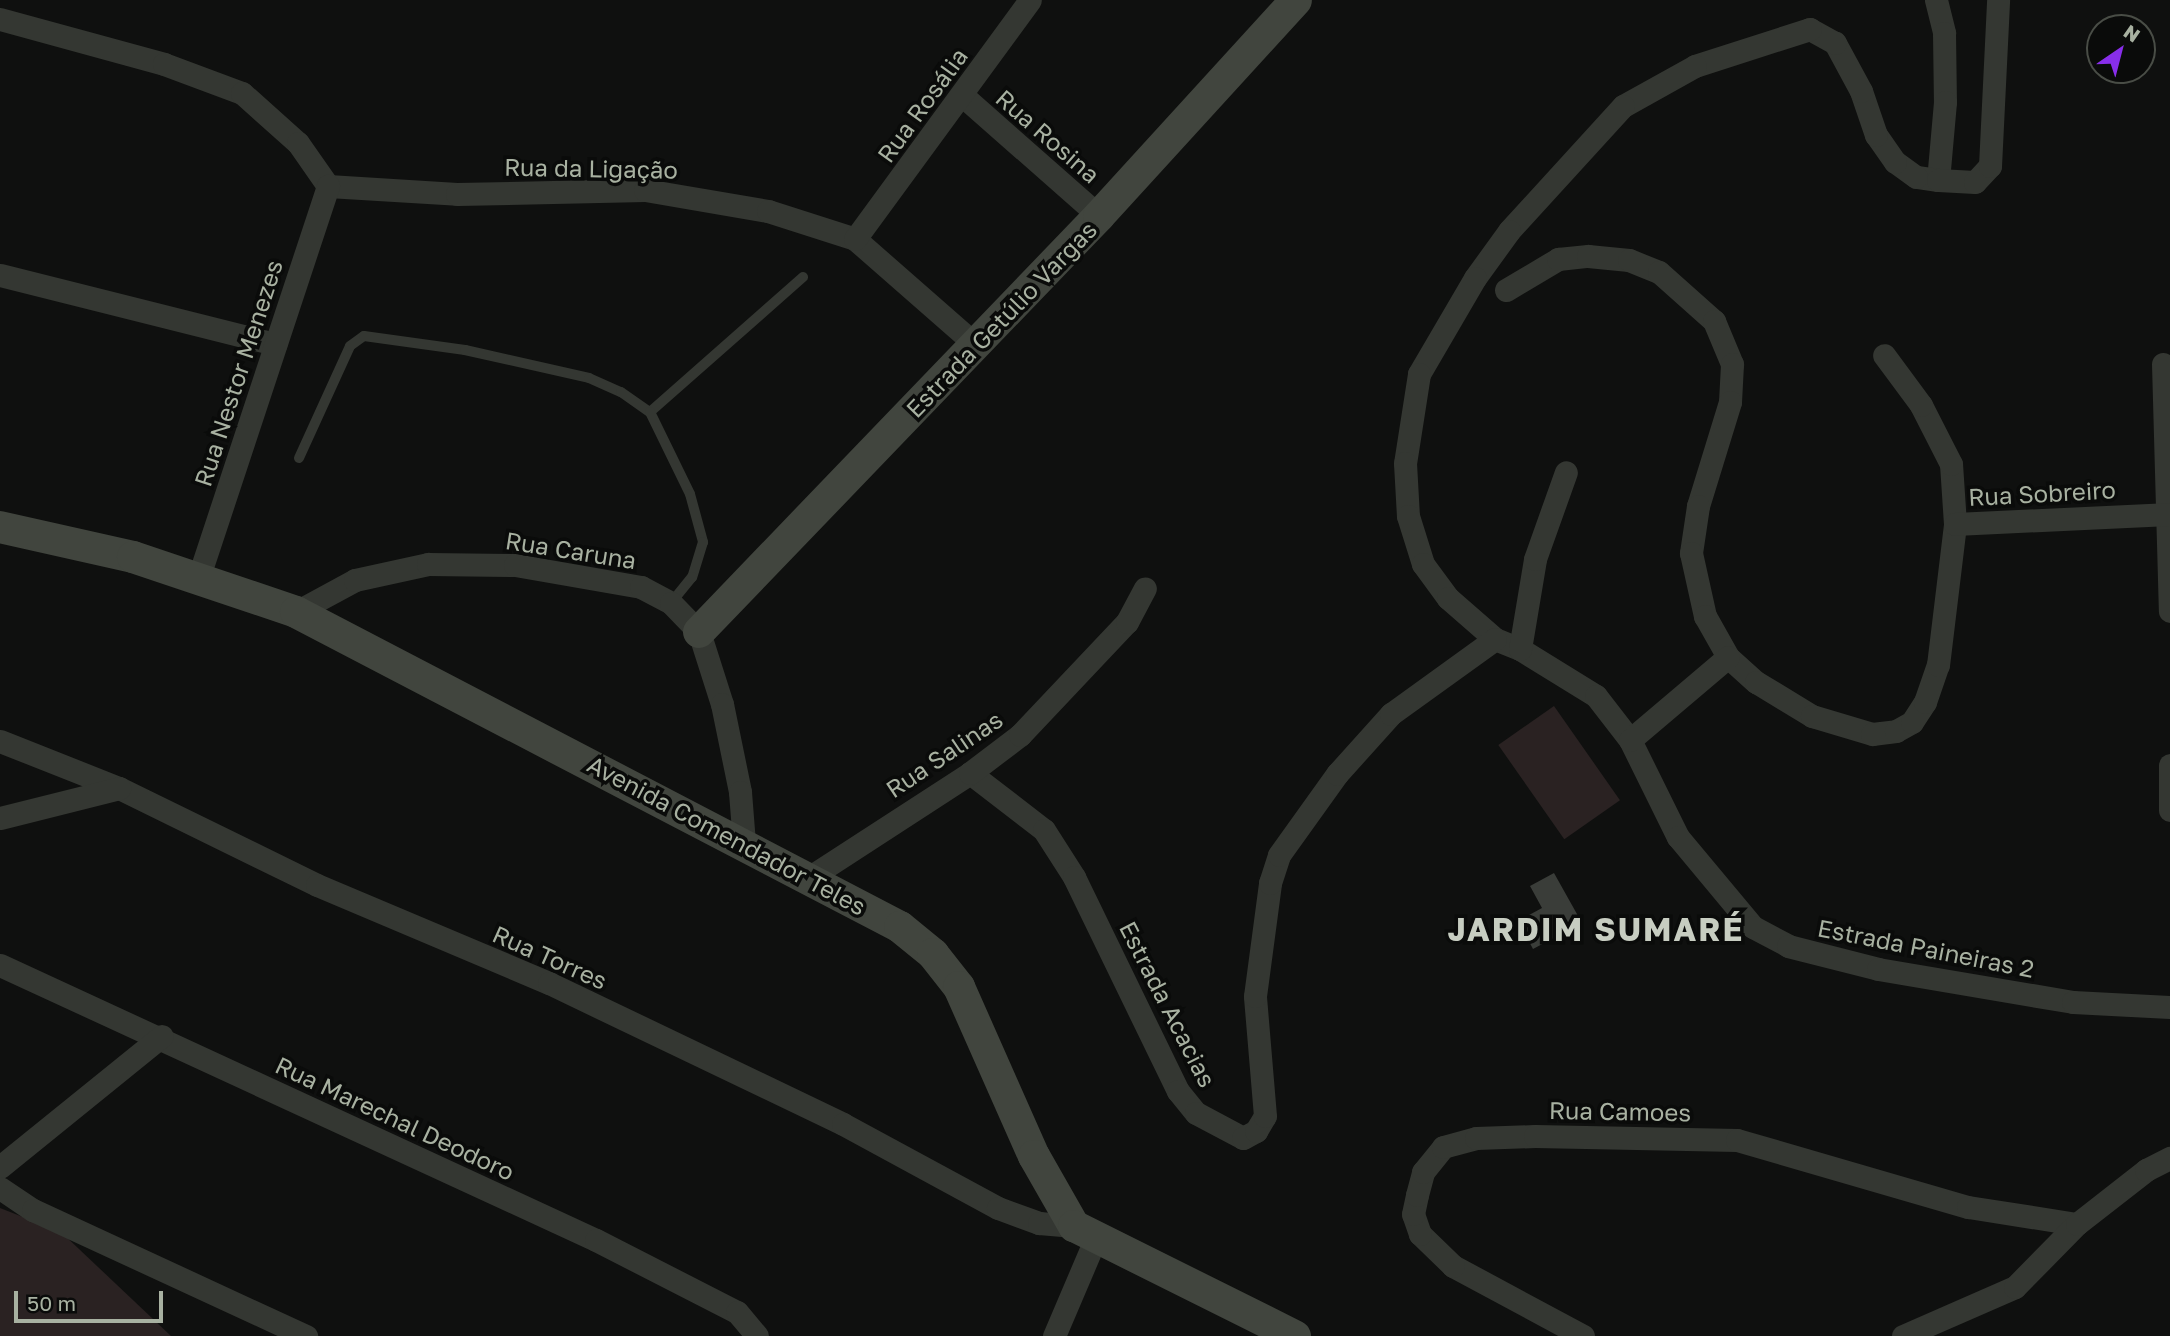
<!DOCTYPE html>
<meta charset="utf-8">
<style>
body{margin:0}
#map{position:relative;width:2170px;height:1336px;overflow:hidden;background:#0f100f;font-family:"Golos Text",sans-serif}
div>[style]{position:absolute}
.green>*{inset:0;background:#2a2222;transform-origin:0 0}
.building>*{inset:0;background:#3a3d39}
.lane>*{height:10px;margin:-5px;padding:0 5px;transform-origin:5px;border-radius:5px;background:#343732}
.street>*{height:23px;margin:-11.5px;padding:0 11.5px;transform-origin:11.5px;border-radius:11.5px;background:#343732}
.secondary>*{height:32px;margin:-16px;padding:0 16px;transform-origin:16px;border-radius:16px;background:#41453e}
span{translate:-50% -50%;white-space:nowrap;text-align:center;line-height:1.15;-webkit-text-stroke:7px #0a0b0a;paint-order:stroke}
.street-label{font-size:24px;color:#a8b1a1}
.district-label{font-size:32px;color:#c7cdc1;font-weight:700;letter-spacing:2px}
.north{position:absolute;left:2086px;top:14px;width:70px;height:70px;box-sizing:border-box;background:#0a0b0a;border:2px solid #494d46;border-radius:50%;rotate:35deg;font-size:19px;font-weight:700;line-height:28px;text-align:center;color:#a8b1a1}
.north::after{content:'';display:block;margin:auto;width:24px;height:32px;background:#882eea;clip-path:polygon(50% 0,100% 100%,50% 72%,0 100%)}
.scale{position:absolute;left:14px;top:1291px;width:149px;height:32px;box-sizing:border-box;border:4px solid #a8b1a1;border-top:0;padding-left:9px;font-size:21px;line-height:24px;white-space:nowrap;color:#a8b1a1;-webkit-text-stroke:5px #0a0b0a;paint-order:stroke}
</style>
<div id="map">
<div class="green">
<i style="left:1554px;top:706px;width:115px;height:68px;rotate:55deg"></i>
<i style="clip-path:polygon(0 1208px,61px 1232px,171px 1336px,0 1336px)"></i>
</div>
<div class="building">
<i style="clip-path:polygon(1554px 873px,1582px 923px,1533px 949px,1518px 921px,1542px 908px,1530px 886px)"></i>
</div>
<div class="lane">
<i style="left:650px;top:412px;width:204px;rotate:-41.4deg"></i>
<i style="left:299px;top:458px;width:123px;rotate:-65.5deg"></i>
<i style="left:350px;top:346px;width:17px;rotate:-36deg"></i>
<i style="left:364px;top:336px;width:102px;rotate:7.9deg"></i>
<i style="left:465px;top:350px;width:127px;rotate:12.7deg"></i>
<i style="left:589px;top:378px;width:35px;rotate:24deg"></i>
<i style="left:621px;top:392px;width:35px;rotate:35deg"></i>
<i style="left:650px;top:412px;width:91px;rotate:64deg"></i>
<i style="left:690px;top:494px;width:50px;rotate:74.8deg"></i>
<i style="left:703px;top:542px;width:37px;rotate:107deg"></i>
<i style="left:692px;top:577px;width:33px;rotate:129deg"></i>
</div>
<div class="street">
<i style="left:1936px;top:0;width:34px;rotate:76deg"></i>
<i style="left:1944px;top:33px;width:69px;rotate:89.2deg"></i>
<i style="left:1945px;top:102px;width:78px;rotate:95.1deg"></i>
<i style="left:1938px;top:180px;width:22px;rotate:-172deg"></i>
<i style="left:1916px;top:177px;width:26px;rotate:-144deg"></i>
<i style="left:1895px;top:162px;width:33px;rotate:-125deg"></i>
<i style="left:1876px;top:135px;width:46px;rotate:-108.8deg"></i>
<i style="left:1861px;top:91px;width:55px;rotate:-118.4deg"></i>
<i style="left:1835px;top:43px;width:29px;rotate:-151deg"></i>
<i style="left:1810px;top:29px;width:121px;rotate:162.2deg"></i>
<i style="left:1695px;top:66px;width:82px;rotate:150.9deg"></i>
<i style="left:1623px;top:106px;width:169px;rotate:132.4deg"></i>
<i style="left:1509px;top:231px;width:58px;rotate:125.9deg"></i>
<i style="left:1475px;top:278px;width:111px;rotate:120.3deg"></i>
<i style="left:1419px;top:374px;width:90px;rotate:98.9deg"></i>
<i style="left:1405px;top:463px;width:53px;rotate:86.8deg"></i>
<i style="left:1408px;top:516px;width:50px;rotate:72.6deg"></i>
<i style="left:1423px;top:564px;width:42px;rotate:53.7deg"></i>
<i style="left:1448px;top:598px;width:62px;rotate:41.1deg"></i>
<i style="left:1495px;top:639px;width:27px;rotate:22deg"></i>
<i style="left:1520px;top:649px;width:89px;rotate:31.7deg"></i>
<i style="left:1596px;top:696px;width:56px;rotate:52.3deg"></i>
<i style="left:1630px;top:740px;width:108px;rotate:63.7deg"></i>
<i style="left:1678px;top:837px;width:117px;rotate:50.2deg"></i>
<i style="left:1753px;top:927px;width:40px;rotate:28deg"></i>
<i style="left:1788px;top:946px;width:93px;rotate:14.3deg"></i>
<i style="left:1878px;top:969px;width:198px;rotate:9.6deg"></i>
<i style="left:2073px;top:1002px;width:97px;rotate:3deg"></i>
<i style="left:0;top:19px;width:170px;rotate:15.3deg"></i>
<i style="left:164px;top:64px;width:83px;rotate:20.4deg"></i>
<i style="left:242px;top:93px;width:75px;rotate:41.8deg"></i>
<i style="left:298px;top:143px;width:52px;rotate:55.1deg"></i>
<i style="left:963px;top:96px;width:181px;rotate:41.4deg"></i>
<i style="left:1938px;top:180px;width:37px;rotate:3deg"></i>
<i style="left:1975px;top:182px;width:22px;rotate:-47deg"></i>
<i style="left:1990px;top:166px;width:166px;rotate:-87.2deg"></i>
<i style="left:328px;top:186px;width:129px;rotate:3.5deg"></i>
<i style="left:457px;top:194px;width:188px;rotate:-1.2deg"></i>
<i style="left:645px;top:190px;width:125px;rotate:9.7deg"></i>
<i style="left:768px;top:211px;width:91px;rotate:17.8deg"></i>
<i style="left:855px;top:239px;width:161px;rotate:41.2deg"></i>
<i style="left:855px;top:239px;width:296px;rotate:-53.8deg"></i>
<i style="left:0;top:275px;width:284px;rotate:14.1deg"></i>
<i style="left:1506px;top:290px;width:61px;rotate:-30.8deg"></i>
<i style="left:1558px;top:259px;width:30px;rotate:-6deg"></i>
<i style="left:1588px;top:256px;width:41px;rotate:5.6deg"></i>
<i style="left:1629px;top:260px;width:32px;rotate:22deg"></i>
<i style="left:1659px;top:272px;width:74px;rotate:41.7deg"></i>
<i style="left:1714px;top:321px;width:47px;rotate:67.3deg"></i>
<i style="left:1732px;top:364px;width:38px;rotate:93deg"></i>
<i style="left:1730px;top:402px;width:109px;rotate:107.1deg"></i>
<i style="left:1698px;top:506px;width:48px;rotate:98.5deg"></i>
<i style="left:1691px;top:553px;width:65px;rotate:77.5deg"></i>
<i style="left:1705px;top:616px;width:47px;rotate:60.7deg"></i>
<i style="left:1728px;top:657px;width:38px;rotate:42deg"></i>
<i style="left:1756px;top:682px;width:66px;rotate:31.3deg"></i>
<i style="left:1812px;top:716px;width:63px;rotate:16.7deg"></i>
<i style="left:1872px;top:734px;width:24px;rotate:-7deg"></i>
<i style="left:1896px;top:731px;width:18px;rotate:-29deg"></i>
<i style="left:1912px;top:722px;width:24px;rotate:-57deg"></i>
<i style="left:1925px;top:702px;width:39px;rotate:-71deg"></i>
<i style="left:1938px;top:665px;width:142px;rotate:-83.1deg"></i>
<i style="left:1955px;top:524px;width:60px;rotate:-93.8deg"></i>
<i style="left:1951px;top:464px;width:66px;rotate:-117deg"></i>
<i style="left:1921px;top:405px;width:62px;rotate:-126.5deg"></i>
<i style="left:2163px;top:364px;width:247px;rotate:88.4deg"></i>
<i style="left:1955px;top:524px;width:215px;rotate:-2.7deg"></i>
<i style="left:199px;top:576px;width:411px;rotate:-71.7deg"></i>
<i style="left:296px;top:612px;width:67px;rotate:-28.5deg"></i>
<i style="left:355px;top:580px;width:75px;rotate:-12.4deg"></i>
<i style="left:428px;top:564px;width:87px;rotate:0.7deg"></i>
<i style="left:515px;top:565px;width:128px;rotate:9.9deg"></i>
<i style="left:641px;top:587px;width:34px;rotate:28deg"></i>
<i style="left:671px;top:603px;width:40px;rotate:46deg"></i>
<i style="left:699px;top:632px;width:76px;rotate:72.3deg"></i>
<i style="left:722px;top:704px;width:90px;rotate:78.4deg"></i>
<i style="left:740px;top:792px;width:51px;rotate:85.5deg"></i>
<i style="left:1520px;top:649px;width:91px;rotate:-80.5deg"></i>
<i style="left:1535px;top:559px;width:92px;rotate:-70.4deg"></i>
<i style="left:1630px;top:740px;width:128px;rotate:-40.3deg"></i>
<i style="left:0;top:741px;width:128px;rotate:21.6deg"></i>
<i style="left:119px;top:788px;width:220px;rotate:26.1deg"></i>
<i style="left:317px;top:885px;width:252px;rotate:22.9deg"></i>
<i style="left:549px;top:983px;width:326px;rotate:25.6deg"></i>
<i style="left:843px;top:1124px;width:176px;rotate:28.5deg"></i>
<i style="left:998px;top:1208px;width:44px;rotate:20.1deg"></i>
<i style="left:1039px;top:1223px;width:35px;rotate:5deg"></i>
<i style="left:2170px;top:765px;width:45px;rotate:90deg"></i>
<i style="left:970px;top:773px;width:93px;rotate:37.6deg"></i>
<i style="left:1044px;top:830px;width:56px;rotate:57.4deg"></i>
<i style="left:1074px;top:877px;width:238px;rotate:64.1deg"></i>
<i style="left:1178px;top:1091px;width:28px;rotate:51deg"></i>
<i style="left:1196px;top:1113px;width:53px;rotate:28deg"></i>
<i style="left:1243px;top:1138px;width:15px;rotate:-28deg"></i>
<i style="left:1256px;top:1131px;width:17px;rotate:-59deg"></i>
<i style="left:1265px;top:1116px;width:120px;rotate:-94.8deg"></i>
<i style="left:1255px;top:996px;width:114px;rotate:-82.4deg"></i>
<i style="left:1270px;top:883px;width:29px;rotate:-72deg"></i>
<i style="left:1279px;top:855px;width:100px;rotate:-54.4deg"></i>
<i style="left:1337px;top:774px;width:81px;rotate:-48deg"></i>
<i style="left:1391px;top:714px;width:128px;rotate:-35.8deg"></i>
<i style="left:0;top:818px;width:123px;rotate:-14.1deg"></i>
<i style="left:807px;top:879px;width:194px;rotate:-33deg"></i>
<i style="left:970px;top:773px;width:63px;rotate:-37.2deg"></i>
<i style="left:1020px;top:735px;width:156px;rotate:-46.6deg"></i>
<i style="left:1127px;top:622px;width:38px;rotate:-62deg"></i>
<i style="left:0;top:965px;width:656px;rotate:24.77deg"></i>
<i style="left:596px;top:1240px;width:158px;rotate:27.1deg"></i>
<i style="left:737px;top:1312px;width:31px;rotate:50deg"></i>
<i style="left:0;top:1167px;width:208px;rotate:-39deg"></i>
<i style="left:0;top:1188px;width:40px;rotate:34deg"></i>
<i style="left:33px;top:1210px;width:301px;rotate:24.8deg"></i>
<i style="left:1054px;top:1336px;width:104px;rotate:-66.9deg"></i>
<i style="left:1583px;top:1336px;width:148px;rotate:-151.7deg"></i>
<i style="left:1453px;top:1266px;width:46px;rotate:-135.9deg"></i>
<i style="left:1420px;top:1234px;width:21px;rotate:-109deg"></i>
<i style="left:1413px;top:1214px;width:19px;rotate:-78deg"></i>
<i style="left:1417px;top:1195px;width:24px;rotate:-75deg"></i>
<i style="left:1423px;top:1172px;width:32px;rotate:-51deg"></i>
<i style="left:1443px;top:1147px;width:34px;rotate:-15deg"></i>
<i style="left:1476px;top:1138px;width:59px;rotate:-1.9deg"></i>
<i style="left:1535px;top:1136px;width:202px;rotate:1.1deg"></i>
<i style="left:1737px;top:1140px;width:241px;rotate:16.2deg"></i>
<i style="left:1968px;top:1207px;width:110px;rotate:8.9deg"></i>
<i style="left:1903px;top:1336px;width:122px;rotate:-23.6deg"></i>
<i style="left:2015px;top:1287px;width:88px;rotate:-45.5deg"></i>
<i style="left:2077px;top:1224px;width:88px;rotate:-38deg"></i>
<i style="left:2146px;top:1170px;width:27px;rotate:-27deg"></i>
</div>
<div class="secondary">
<i style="left:0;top:527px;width:136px;rotate:12.7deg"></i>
<i style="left:133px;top:557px;width:172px;rotate:18.6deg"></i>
<i style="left:296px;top:612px;width:681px;rotate:27.54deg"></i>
<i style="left:900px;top:927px;width:43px;rotate:39.3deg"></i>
<i style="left:933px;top:954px;width:42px;rotate:51.8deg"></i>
<i style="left:959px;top:987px;width:185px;rotate:66.1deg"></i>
<i style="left:1034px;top:1156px;width:81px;rotate:60.3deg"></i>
<i style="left:1074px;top:1226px;width:247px;rotate:26.5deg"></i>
<i style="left:699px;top:632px;width:577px;rotate:-46.12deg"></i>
<i style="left:1099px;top:216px;width:292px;rotate:-47.6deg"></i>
</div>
<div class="street-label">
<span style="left:922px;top:105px;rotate:-54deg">Rua Rosália</span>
<span style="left:1048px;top:136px;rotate:41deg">Rua Rosina</span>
<span style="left:591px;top:168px;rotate:1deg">Rua da Ligação</span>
<span style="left:1001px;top:319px;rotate:-46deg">Estrada Getúlio Vargas</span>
<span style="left:238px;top:373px;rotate:-72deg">Rua Nestor Menezes</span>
<span style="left:2042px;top:493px;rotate:-3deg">Rua Sobreiro</span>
<span style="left:571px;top:550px;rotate:9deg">Rua Caruna</span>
<span style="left:944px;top:754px;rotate:-34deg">Rua Salinas</span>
<span style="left:727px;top:835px;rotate:28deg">Avenida Comendador Teles</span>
<span style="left:1926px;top:948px;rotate:11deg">Estrada Paineiras 2</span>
<span style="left:550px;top:957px;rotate:24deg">Rua Torres</span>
<span style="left:1168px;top:1004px;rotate:63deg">Estrada Acacias</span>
<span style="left:1620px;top:1111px;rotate:1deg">Rua Camoes</span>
<span style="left:395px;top:1118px;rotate:25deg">Rua Marechal Deodoro</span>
</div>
<div class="district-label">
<span style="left:1596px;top:929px">JARDIM SUMARÉ</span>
</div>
<div class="north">N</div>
<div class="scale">50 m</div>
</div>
